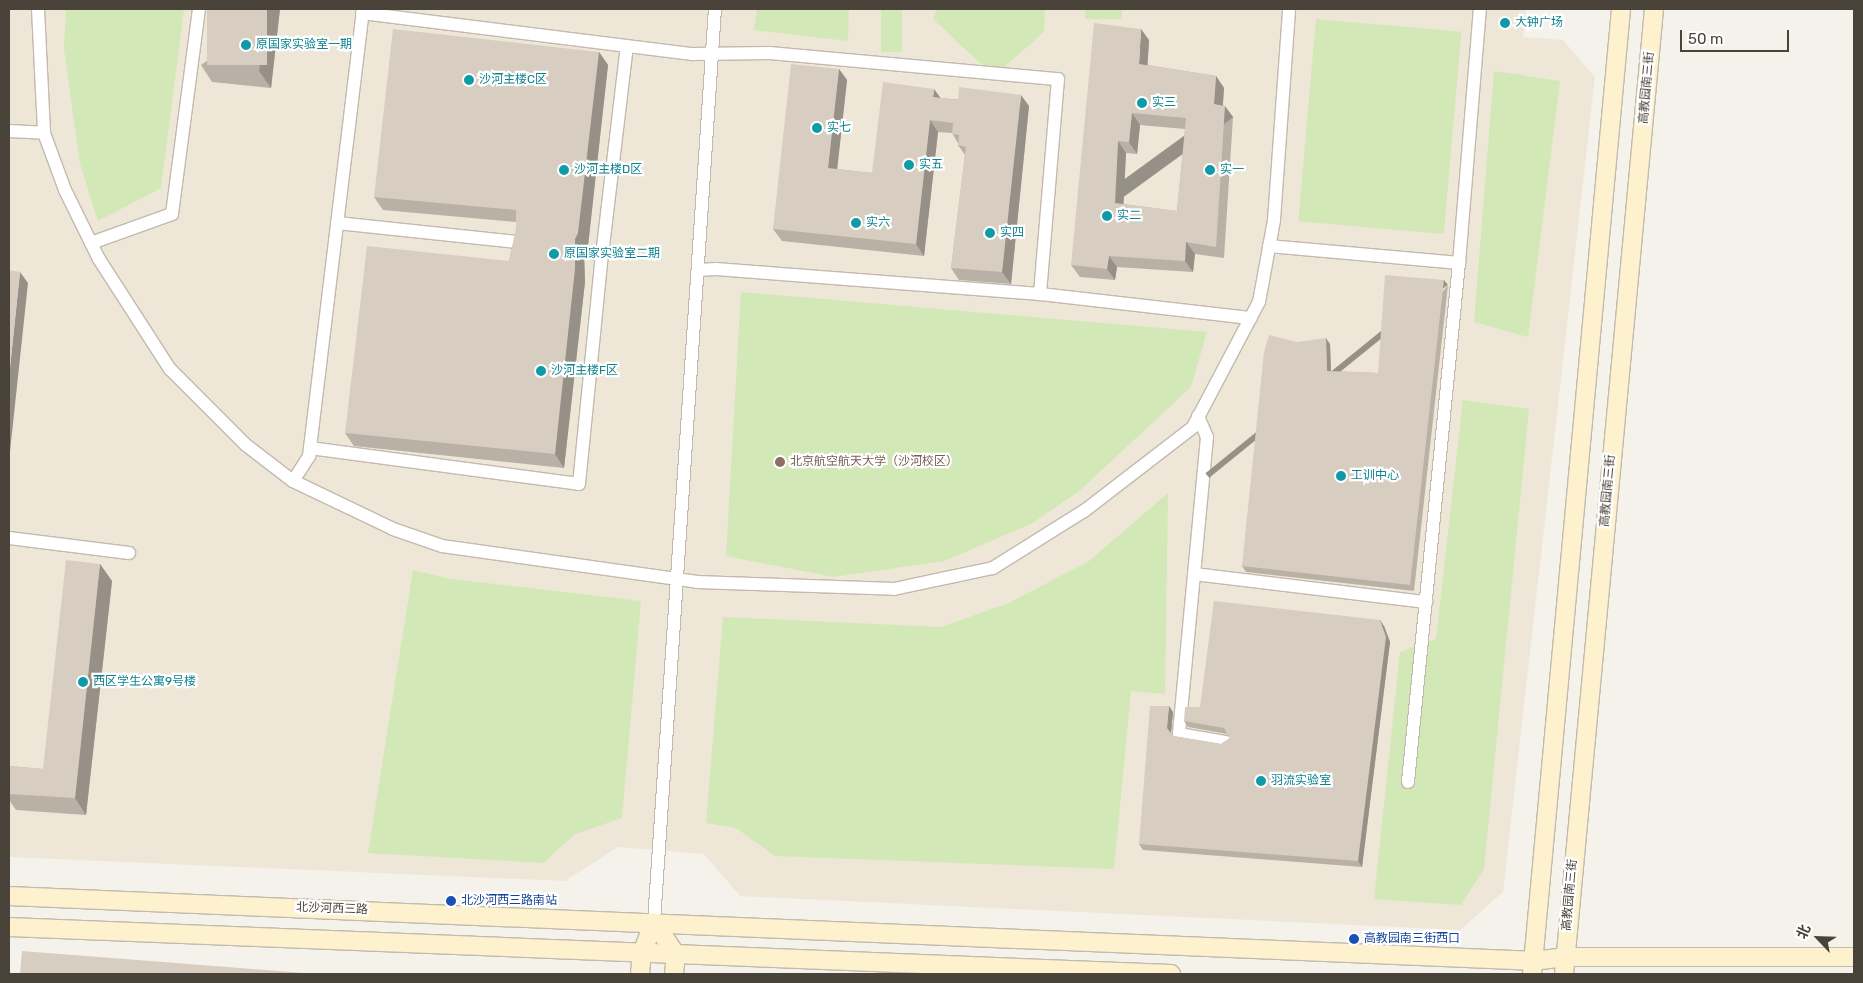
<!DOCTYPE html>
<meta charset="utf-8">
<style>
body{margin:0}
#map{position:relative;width:1863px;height:983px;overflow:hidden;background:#f5f2ec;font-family:Rubik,"Noto Sans SC",sans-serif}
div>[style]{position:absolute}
.education>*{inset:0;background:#eee7d7}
.green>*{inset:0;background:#d2e8b7;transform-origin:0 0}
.roads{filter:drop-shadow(1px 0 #c1baae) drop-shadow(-1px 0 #c1baae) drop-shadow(0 1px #c1baae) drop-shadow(0 -1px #c1baae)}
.street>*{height:12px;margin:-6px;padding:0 6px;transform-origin:6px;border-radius:6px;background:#fff}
.secondary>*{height:18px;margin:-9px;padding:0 9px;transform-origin:9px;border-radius:9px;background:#fdf1ce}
.wall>*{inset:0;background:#b9b1a6}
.shaded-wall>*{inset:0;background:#969087;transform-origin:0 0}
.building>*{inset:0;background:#d7cec1;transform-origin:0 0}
.dots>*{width:14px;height:14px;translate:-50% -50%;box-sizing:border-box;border:2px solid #fff;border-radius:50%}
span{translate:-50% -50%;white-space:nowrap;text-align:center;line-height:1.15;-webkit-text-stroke:4.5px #fff;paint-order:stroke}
.culture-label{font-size:12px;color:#0d838f}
.left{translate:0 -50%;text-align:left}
.street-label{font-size:12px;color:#4a4339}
.education-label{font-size:12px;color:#785e54}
.transit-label{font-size:12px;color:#164399}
.frame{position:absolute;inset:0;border:10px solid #4a4339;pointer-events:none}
.north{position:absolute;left:1793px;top:913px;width:50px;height:50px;-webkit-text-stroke:4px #fff;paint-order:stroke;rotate:294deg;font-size:14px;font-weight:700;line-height:20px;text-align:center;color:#4a4339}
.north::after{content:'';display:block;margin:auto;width:18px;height:22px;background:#4a4339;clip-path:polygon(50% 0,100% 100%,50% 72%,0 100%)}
.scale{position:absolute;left:1680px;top:30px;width:109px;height:22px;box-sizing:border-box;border:2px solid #4a4339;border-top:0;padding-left:6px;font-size:15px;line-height:18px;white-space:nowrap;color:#4a4339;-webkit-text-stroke:4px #fff;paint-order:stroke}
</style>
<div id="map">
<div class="education">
<i style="clip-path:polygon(9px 9px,1526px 9px,1523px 37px,1563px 40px,1595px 77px,1503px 892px,1460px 930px,740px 896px,704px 854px,618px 847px,565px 881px,9px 857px)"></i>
</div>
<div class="green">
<i style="clip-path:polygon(66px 9px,184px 9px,161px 188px,98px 221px,80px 164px,64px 49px)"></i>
<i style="clip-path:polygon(757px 9px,849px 9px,848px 41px,754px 30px)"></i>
<i style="left:881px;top:9px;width:21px;height:43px"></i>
<i style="clip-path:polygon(937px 9px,1045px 9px,1044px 32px,1002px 69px,981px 64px,933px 19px)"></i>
<i style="left:1085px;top:9px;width:37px;height:10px"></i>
<i style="left:1316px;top:19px;width:146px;height:203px;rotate:5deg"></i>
<i style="clip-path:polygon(1494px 71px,1560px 81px,1528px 337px,1474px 322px)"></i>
<i style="clip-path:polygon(741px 292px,1207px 332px,1191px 387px,1077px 493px,1031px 524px,944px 561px,834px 577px,726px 556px)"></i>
<i style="clip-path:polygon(1463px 400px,1529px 409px,1484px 869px,1461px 905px,1374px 899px,1400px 652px,1436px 639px)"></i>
<i style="clip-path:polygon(1168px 493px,1165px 694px,1131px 691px,1114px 869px,775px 856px,736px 828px,706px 823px,723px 617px,941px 627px,1009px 603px,1089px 561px)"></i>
<i style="clip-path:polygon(413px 570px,451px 579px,641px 601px,622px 818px,575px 834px,543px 863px,368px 853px)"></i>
</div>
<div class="roads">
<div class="street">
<i style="left:38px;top:9px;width:124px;rotate:87.2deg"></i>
<i style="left:44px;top:133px;width:61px;rotate:69.8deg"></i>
<i style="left:65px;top:190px;width:77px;rotate:63.8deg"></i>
<i style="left:99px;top:259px;width:131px;rotate:57.2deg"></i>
<i style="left:170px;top:369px;width:107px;rotate:45deg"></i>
<i style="left:246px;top:445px;width:59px;rotate:37.5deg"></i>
<i style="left:293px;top:481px;width:111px;rotate:25.6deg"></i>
<i style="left:393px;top:529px;width:52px;rotate:19.1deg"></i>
<i style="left:442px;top:546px;width:258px;rotate:8deg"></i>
<i style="left:697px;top:582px;width:197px;rotate:2deg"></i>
<i style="left:894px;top:589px;width:101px;rotate:-12deg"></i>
<i style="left:993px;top:568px;width:107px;rotate:-32.1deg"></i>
<i style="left:1084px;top:511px;width:138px;rotate:-37.6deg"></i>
<i style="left:1193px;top:427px;width:141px;rotate:-62.2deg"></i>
<i style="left:1259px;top:302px;width:83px;rotate:-79.6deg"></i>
<i style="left:1274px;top:220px;width:212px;rotate:-85.9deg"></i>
<i style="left:362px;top:13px;width:333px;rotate:7.1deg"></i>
<i style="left:692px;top:54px;width:78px;rotate:-0.7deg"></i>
<i style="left:770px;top:53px;width:289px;rotate:5.2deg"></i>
<i style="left:1058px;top:79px;width:216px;rotate:94.8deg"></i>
<i style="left:9px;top:131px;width:35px;rotate:3deg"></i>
<i style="left:337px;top:223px;width:181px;rotate:6deg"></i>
<i style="left:91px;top:243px;width:86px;rotate:-19.7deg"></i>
<i style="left:172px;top:214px;width:207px;rotate:-82.5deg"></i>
<i style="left:1269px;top:246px;width:191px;rotate:5.1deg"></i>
<i style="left:1459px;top:263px;width:255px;rotate:-85.3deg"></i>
<i style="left:602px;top:255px;width:210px;rotate:-83.2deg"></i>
<i style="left:698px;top:270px;width:18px;rotate:-3deg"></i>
<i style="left:716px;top:269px;width:325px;rotate:4.4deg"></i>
<i style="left:1040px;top:294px;width:212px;rotate:6.5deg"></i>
<i style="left:1198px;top:416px;width:23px;rotate:67deg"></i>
<i style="left:1207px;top:437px;width:298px;rotate:95.4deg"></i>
<i style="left:1179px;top:734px;width:48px;rotate:9.7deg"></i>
<i style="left:310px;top:448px;width:271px;rotate:7.6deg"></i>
<i style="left:579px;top:484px;width:230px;rotate:-84.3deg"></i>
<i style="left:602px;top:255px;width:10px;rotate:-169deg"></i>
<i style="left:293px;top:481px;width:30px;rotate:-57deg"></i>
<i style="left:309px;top:456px;width:450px;rotate:-83.1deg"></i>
<i style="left:9px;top:538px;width:121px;rotate:7.1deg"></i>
<i style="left:1194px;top:574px;width:234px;rotate:6.9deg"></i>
<i style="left:1408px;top:782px;width:521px;rotate:-84.39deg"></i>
<i style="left:654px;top:922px;width:915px;rotate:-86.18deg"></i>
</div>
<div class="secondary">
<i style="left:9px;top:896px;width:1525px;rotate:2.44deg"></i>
<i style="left:1533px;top:961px;width:32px;rotate:-7deg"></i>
<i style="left:1565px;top:957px;width:289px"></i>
<i style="left:654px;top:922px;width:40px;rotate:56deg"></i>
<i style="left:676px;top:955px;width:19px;rotate:96deg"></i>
<i style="left:9px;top:927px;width:1163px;rotate:2.32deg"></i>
<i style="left:640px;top:974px;width:21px;rotate:-85deg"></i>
<i style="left:642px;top:953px;width:33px;rotate:-69deg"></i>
<i style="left:1532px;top:974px;width:969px;rotate:-84.73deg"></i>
<i style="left:1564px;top:974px;width:969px;rotate:-84.67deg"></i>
</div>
</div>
<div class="wall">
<i style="clip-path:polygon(280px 9px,271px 88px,212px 82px,201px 65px)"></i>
<i style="clip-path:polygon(evenodd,1149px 40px,1147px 65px,1216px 76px,1224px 88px,1223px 105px,1233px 117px,1224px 258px,1195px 254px,1193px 272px,1117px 267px,1115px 280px,1080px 277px,1071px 265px,1149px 40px,1140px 125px,1185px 129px,1177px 211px,1123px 204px,1126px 153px,1137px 154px,1140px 125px)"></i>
<i style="clip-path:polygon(599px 52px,608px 65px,588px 246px,584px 252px,585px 282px,564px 468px,354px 446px,345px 433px,509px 261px,516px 230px,516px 222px,383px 210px,374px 197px)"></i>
<i style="clip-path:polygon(839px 69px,847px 80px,837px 169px,872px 173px,941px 98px,1029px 106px,1011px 284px,959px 280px,951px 268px,965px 155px,958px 145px,958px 143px,952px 133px,938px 132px,924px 256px,782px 241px,773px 229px)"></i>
<i style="clip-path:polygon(1448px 285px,1414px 591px,1246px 572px,1242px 566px,1297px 342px,1330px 344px,1331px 371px,1378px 373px)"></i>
<i style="clip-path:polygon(100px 564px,112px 581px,86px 815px,16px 810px,9px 800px,9px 766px,43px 769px)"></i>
<i style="clip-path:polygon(1384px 626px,1390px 642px,1362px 867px,1143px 850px,1139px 844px,1169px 706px,1173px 712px,1171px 733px,1173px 736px,1221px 744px,1230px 738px,1227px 734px,1188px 727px,1184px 721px,1200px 707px)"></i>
</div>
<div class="shaded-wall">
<i style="clip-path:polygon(267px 9px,280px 9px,271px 88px,259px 71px)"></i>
<i style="clip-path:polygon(1141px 29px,1149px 40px,1147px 75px,1139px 64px)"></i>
<i style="clip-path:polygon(599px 52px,608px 65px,588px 246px,584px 252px,585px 282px,564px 468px,555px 454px,575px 239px)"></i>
<i style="clip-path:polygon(839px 69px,847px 80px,836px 180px,828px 168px)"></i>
<i style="clip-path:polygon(1216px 76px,1224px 88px,1222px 115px,1214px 104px)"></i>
<i style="clip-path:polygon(934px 89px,942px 100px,933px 97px)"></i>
<i style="clip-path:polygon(1021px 95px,1029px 106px,1011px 284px,1002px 272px)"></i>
<i style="left:1225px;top:106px;width:14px;height:141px;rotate:54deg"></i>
<i style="clip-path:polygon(1132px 113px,1140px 125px,1137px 154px,1129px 142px)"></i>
<i style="clip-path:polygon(930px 120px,938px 132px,924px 256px,916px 244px)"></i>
<i style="clip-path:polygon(1118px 141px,1126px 153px,1123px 215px,1115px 203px)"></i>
<i style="clip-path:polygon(1186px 242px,1195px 254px,1193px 272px,1185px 261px)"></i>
<i style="clip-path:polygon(1109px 256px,1117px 267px,1115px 280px,1107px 269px)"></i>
<i style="clip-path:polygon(20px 272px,28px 283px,9px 461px,9px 377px)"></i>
<i style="left:1444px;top:280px;width:6px;height:307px;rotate:51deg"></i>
<i style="clip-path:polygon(1326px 338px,1330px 344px,1331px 376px,1327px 371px)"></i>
<i style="clip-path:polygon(100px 564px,112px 581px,86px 815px,75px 798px)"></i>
<i style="clip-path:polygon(1380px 620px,1384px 626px,1390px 642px,1362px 867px,1358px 861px)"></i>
<i style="clip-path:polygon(1169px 706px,1173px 712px,1171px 734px,1167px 728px)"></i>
</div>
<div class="building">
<i style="left:207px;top:9px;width:60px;height:56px"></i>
<i style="clip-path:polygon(evenodd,1094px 23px,1141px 29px,1139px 64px,1216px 76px,1214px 104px,1225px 106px,1216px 247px,1186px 242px,1185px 261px,1109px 256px,1107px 269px,1071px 265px,1094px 23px,1132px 113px,1186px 118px,1177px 211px,1115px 203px,1118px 141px,1129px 142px,1132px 113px)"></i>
<i style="clip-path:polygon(393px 29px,599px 52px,578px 233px,575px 239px,575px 269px,555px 454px,345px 433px,367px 246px,509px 261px,516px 230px,516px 210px,374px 197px)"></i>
<i style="clip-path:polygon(791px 64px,839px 69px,828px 168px,872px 173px,883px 82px,934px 89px,933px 97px,958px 100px,959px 87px,1021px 95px,1002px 272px,951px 268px,966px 147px,958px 145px,959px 135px,952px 134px,953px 123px,930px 120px,916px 244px,773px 229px)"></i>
<i style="clip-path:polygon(9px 270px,20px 272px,9px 377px)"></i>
<i style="clip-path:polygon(1385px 275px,1444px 280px,1410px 585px,1242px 566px,1264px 352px,1269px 335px,1297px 342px,1326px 338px,1327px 371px,1378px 373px)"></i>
<i style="clip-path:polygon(66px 560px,100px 564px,75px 798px,9px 794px,9px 766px,43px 769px)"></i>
<i style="clip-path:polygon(1214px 601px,1380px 620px,1386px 637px,1358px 861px,1139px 844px,1150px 706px,1169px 706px,1167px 728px,1173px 736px,1221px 744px,1230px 738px,1224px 728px,1184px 721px,1185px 707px,1200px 707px)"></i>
<i style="clip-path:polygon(22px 951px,317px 974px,20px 974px)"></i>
</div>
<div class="dots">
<i style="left:1505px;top:23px;background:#0f9aa8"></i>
<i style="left:246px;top:45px;background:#0f9aa8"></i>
<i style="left:469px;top:80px;background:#0f9aa8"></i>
<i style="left:1142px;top:103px;background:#0f9aa8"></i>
<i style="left:817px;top:128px;background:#0f9aa8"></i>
<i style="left:909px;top:165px;background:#0f9aa8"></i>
<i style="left:564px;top:170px;background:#0f9aa8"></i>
<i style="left:1210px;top:170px;background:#0f9aa8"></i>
<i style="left:1107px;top:216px;background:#0f9aa8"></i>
<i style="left:856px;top:223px;background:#0f9aa8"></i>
<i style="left:990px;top:233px;background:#0f9aa8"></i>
<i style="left:554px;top:254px;background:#0f9aa8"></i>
<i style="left:541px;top:371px;background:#0f9aa8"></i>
<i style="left:780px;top:462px;background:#8d6e63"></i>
<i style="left:1341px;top:476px;background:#0f9aa8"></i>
<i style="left:83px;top:682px;background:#0f9aa8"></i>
<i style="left:1261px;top:781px;background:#0f9aa8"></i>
<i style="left:451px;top:901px;background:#1a4fb4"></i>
<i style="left:1354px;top:939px;background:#1a4fb4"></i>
</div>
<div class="culture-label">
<span class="left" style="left:1515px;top:23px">大钟广场</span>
<span class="left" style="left:256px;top:45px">原国家实验室一期</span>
<span class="left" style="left:479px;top:80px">沙河主楼C区</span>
<span class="left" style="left:1152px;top:103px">实三</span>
<span class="left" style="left:827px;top:128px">实七</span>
<span class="left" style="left:919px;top:165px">实五</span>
<span class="left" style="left:574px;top:170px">沙河主楼D区</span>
<span class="left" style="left:1220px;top:170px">实一</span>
<span class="left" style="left:1117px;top:216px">实二</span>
<span class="left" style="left:866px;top:223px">实六</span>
<span class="left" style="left:1000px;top:233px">实四</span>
<span class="left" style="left:564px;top:254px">原国家实验室二期</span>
<span class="left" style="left:551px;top:371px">沙河主楼F区</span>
<span class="left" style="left:1351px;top:476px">工训中心</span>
<span class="left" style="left:93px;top:682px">西区学生公寓9号楼</span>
<span class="left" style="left:1271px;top:781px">羽流实验室</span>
</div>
<div class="street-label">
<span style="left:1647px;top:88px;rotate:-85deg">高教园南三街</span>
<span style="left:1608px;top:491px;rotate:-85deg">高教园南三街</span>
<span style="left:1570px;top:895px;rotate:-85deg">高教园南三街</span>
<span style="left:332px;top:909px;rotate:2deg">北沙河西三路</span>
</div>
<div class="education-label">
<span class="left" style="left:790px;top:462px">北京航空航天大学（沙河校区）</span>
</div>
<div class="transit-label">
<span class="left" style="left:461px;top:901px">北沙河西三路南站</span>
<span class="left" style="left:1364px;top:939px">高教园南三街西口</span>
</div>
<div class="frame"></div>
<div class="north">北</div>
<div class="scale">50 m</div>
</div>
